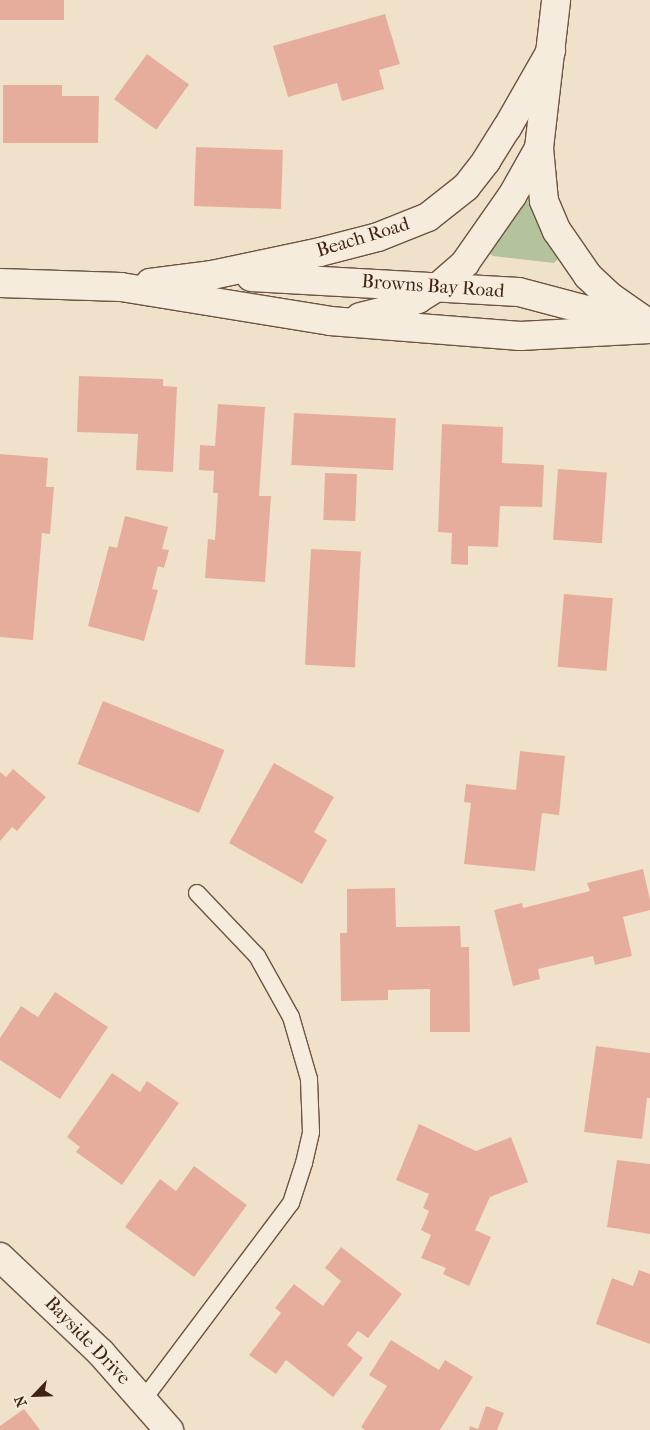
<!DOCTYPE html>
<style>
body{margin:0}
#map{position:relative;width:650px;height:1430px;overflow:hidden;background:#f0e2ca;font-family:"IM FELL French Canon",serif}
div>[style]{position:absolute}
.green>*{inset:0;background:#b3c49c}
.building>*{inset:0;background:#e7ad9c;transform-origin:0 0}
.roads{filter:drop-shadow(1px 0 #6d5340) drop-shadow(-1px 0 #6d5340) drop-shadow(0 1px #6d5340) drop-shadow(0 -1px #6d5340)}
.lane>*{height:16px;margin:-8px;padding:0 8px;transform-origin:8px;border-radius:8px;background:#f5ecdd}
.street>*{height:28px;margin:-14px;padding:0 14px;transform-origin:14px;border-radius:14px;background:#f5ecdd}
.secondary>*{height:28px;margin:-14px;padding:0 14px;transform-origin:14px;border-radius:14px;background:#f5ecdd}
span{translate:-50% -50%;white-space:nowrap;text-align:center;line-height:1.15;-webkit-text-stroke:4.5px #f5ecdd;paint-order:stroke}
.street-label{font-size:19px;color:#412312}
.north{position:absolute;left:10px;top:1370px;width:50px;height:50px;-webkit-text-stroke:4px #f5ecdd;paint-order:stroke;rotate:246deg;font-size:14px;font-weight:700;line-height:20px;text-align:center;color:#412312}
.north::after{content:'';display:block;margin:auto;width:18px;height:22px;background:#412312;clip-path:polygon(50% 0,100% 100%,50% 72%,0 100%)}
</style>
<div id="map">
<div class="green">
<i style="clip-path:polygon(528px 200px,531px 200px,560px 257px,554px 263px,493px 256px,489px 253px)"></i>
</div>
<div class="building">
<i style="left:0;top:0;width:64px;height:20px"></i>
<i style="clip-path:polygon(385px 14px,400px 64px,379px 70px,384px 89px,342px 101px,337px 83px,288px 97px,273px 46px)"></i>
<i style="left:147px;top:54px;width:52px;height:56px;rotate:36deg"></i>
<i style="clip-path:polygon(3px 85px,62px 85px,62px 96px,99px 96px,98px 143px,3px 143px)"></i>
<i style="left:196px;top:147px;width:87px;height:59px;rotate:2deg"></i>
<i style="clip-path:polygon(79px 376px,163px 379px,163px 386px,177px 387px,173px 472px,136px 470px,138px 434px,77px 432px)"></i>
<i style="clip-path:polygon(218px 404px,265px 407px,259px 496px,271px 496px,265px 582px,205px 578px,208px 539px,215px 540px,218px 493px,213px 493px,214px 471px,199px 470px,200px 445px,215px 446px)"></i>
<i style="left:294px;top:413px;width:102px;height:52px;rotate:3deg"></i>
<i style="clip-path:polygon(442px 424px,503px 427px,502px 463px,544px 465px,542px 507px,500px 506px,498px 547px,468px 546px,468px 565px,451px 564px,452px 533px,438px 532px)"></i>
<i style="clip-path:polygon(0 454px,48px 458px,46px 487px,54px 487px,50px 534px,42px 533px,33px 640px,0 637px)"></i>
<i style="left:558px;top:469px;width:49px;height:71px;rotate:4deg"></i>
<i style="left:325px;top:473px;width:32px;height:47px;rotate:2deg"></i>
<i style="clip-path:polygon(125px 516px,168px 527px,162px 549px,169px 550px,164px 568px,158px 566px,152px 589px,158px 590px,144px 641px,88px 626px,109px 546px,117px 548px)"></i>
<i style="left:311px;top:549px;width:50px;height:116px;rotate:3deg"></i>
<i style="left:564px;top:594px;width:49px;height:73px;rotate:5deg"></i>
<i style="left:103px;top:701px;width:131px;height:68px;rotate:22deg"></i>
<i style="clip-path:polygon(520px 751px,565px 756px,559px 815px,542px 813px,535px 871px,464px 864px,471px 803px,464px 802px,466px 784px,516px 790px)"></i>
<i style="clip-path:polygon(274px 763px,334px 797px,314px 832px,327px 840px,302px 884px,229px 843px)"></i>
<i style="clip-path:polygon(13px 769px,46px 797px,17px 831px,12px 827px,0 841px,0 772px,6px 777px)"></i>
<i style="clip-path:polygon(643px 869px,650px 900px,650px 910px,623px 917px,632px 956px,595px 965px,593px 956px,538px 969px,540px 979px,513px 986px,494px 910px,522px 903px,523px 908px,590px 891px,587px 883px)"></i>
<i style="clip-path:polygon(395px 888px,396px 927px,460px 926px,461px 947px,469px 947px,470px 1032px,430px 1032px,430px 989px,388px 990px,388px 1000px,341px 1001px,340px 933px,347px 933px,347px 889px)"></i>
<i style="clip-path:polygon(55px 992px,108px 1027px,60px 1099px,0 1060px,0 1038px,21px 1006px,38px 1017px)"></i>
<i style="clip-path:polygon(596px 1046px,650px 1053px,650px 1098px,647px 1098px,642px 1139px,584px 1132px)"></i>
<i style="clip-path:polygon(112px 1073px,140px 1092px,147px 1081px,179px 1103px,122px 1185px,76px 1152px,80px 1147px,67px 1137px)"></i>
<i style="clip-path:polygon(419px 1124px,476px 1151px,511px 1137px,528px 1182px,490px 1197px,475px 1230px,491px 1237px,469px 1286px,443px 1274px,446px 1268px,421px 1258px,431px 1235px,421px 1230px,429px 1211px,423px 1208px,429px 1194px,396px 1180px)"></i>
<i style="clip-path:polygon(617px 1160px,650px 1164px,650px 1234px,607px 1227px)"></i>
<i style="clip-path:polygon(194px 1166px,247px 1205px,194px 1277px,125px 1227px,160px 1179px,176px 1191px)"></i>
<i style="clip-path:polygon(341px 1247px,402px 1294px,368px 1338px,358px 1331px,347px 1345px,363px 1358px,333px 1397px,286px 1360px,276px 1374px,249px 1355px,281px 1313px,275px 1308px,294px 1284px,323px 1306px,341px 1281px,325px 1268px)"></i>
<i style="clip-path:polygon(639px 1270px,650px 1274px,650px 1344px,596px 1324px,612px 1278px,633px 1286px)"></i>
<i style="clip-path:polygon(391px 1340px,439px 1370px,445px 1360px,473px 1377px,440px 1430px,365px 1430px,361px 1427px,387px 1386px,369px 1375px)"></i>
<i style="clip-path:polygon(486px 1406px,504px 1413px,497px 1430px,469px 1430px,470px 1426px,478px 1429px)"></i>
<i style="clip-path:polygon(24px 1409px,40px 1430px,0 1430px,0 1426px)"></i>
</div>
<div class="roads">
<div class="lane">
<i style="left:143px;top:1400px;width:246px;rotate:-53.1deg"></i>
<i style="left:291px;top:1203px;width:42px;rotate:-72deg"></i>
<i style="left:304px;top:1163px;width:32px;rotate:-77deg"></i>
<i style="left:311px;top:1132px;width:53px;rotate:-92.2deg"></i>
<i style="left:309px;top:1079px;width:65px;rotate:-106.2deg"></i>
<i style="left:291px;top:1017px;width:70px;rotate:-119.1deg"></i>
<i style="left:257px;top:956px;width:87px;rotate:-133.6deg"></i>
</div>
<div class="street">
<i style="left:0;top:1257px;width:139px;rotate:43.5deg"></i>
<i style="left:101px;top:1353px;width:103px;rotate:48.6deg"></i>
</div>
<div class="secondary">
<i style="left:539px;top:148px;width:53px;rotate:84.6deg"></i>
<i style="left:544px;top:201px;width:33px;rotate:67deg"></i>
<i style="left:557px;top:231px;width:55px;rotate:55.4deg"></i>
<i style="left:588px;top:276px;width:33px;rotate:43deg"></i>
<i style="left:612px;top:298px;width:35px;rotate:35deg"></i>
<i style="left:251px;top:277px;width:268px;rotate:3.2deg"></i>
<i style="left:519px;top:292px;width:117px;rotate:14.9deg"></i>
<i style="left:0;top:283px;width:121px;rotate:1.9deg"></i>
<i style="left:121px;top:287px;width:212px;rotate:9.2deg"></i>
<i style="left:330px;top:321px;width:191px;rotate:4.5deg"></i>
<i style="left:520px;top:336px;width:130px;rotate:-3.1deg"></i>
<i style="left:150px;top:283px;width:63px;rotate:-7.4deg"></i>
<i style="left:212px;top:275px;width:110px;rotate:-12deg"></i>
<i style="left:320px;top:252px;width:60px;rotate:-14.5deg"></i>
<i style="left:378px;top:237px;width:54px;rotate:-21.8deg"></i>
<i style="left:428px;top:217px;width:48px;rotate:-38.3deg"></i>
<i style="left:466px;top:187px;width:33px;rotate:-52deg"></i>
<i style="left:486px;top:161px;width:39px;rotate:-58deg"></i>
<i style="left:507px;top:128px;width:89px;rotate:-60.3deg"></i>
<i style="left:360px;top:317px;width:36px;rotate:-14deg"></i>
<i style="left:395px;top:308px;width:25px;rotate:-21deg"></i>
<i style="left:418px;top:299px;width:25px;rotate:-32deg"></i>
<i style="left:439px;top:286px;width:35px;rotate:-41deg"></i>
<i style="left:465px;top:263px;width:82px;rotate:-55deg"></i>
<i style="left:512px;top:196px;width:55px;rotate:-60.6deg"></i>
<i style="left:539px;top:148px;width:149px;rotate:-83.4deg"></i>
</div>
</div>
<div class="street-label">
<span style="left:363px;top:238px;rotate:-17deg">Beach Road</span>
<span style="left:433px;top:287px;rotate:4deg">Browns Bay Road</span>
<span style="left:87px;top:1341px;rotate:46deg">Bayside Drive</span>
</div>
<div class="north">N</div>
</div>
